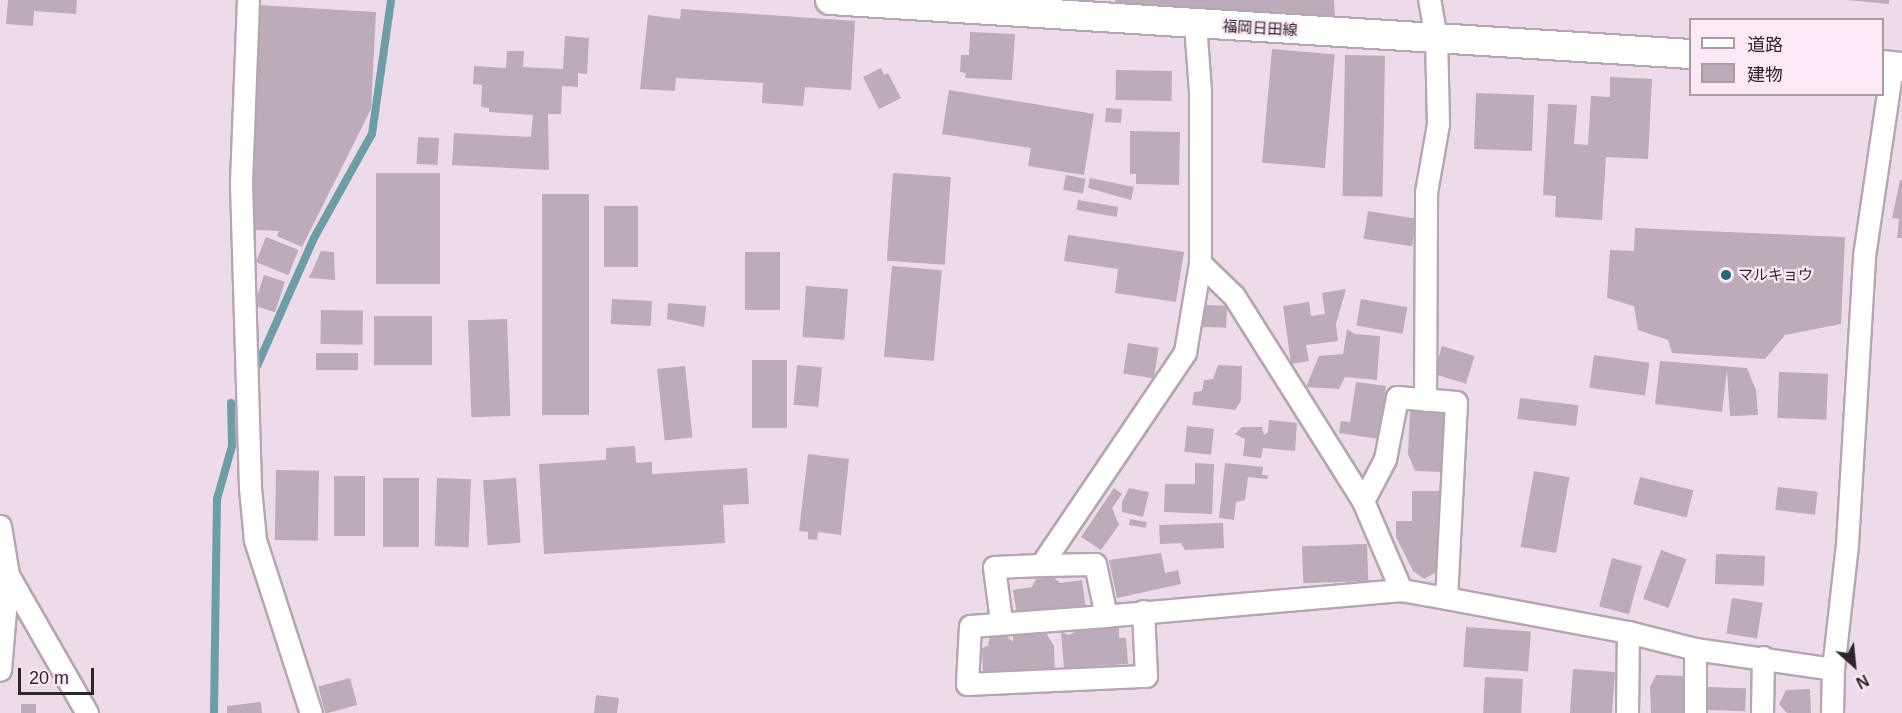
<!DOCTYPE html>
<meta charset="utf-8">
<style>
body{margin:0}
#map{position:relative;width:1902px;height:713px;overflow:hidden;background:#eddbe9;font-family:Helvetica,"Noto Sans JP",sans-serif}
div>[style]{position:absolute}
.stream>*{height:8px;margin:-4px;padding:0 4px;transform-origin:4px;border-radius:4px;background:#6d9ea8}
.building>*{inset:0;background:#bcabb8;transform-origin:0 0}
.roads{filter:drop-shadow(2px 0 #b6a5b2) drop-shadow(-2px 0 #b6a5b2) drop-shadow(0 2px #b6a5b2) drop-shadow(0 -2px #b6a5b2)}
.minor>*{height:21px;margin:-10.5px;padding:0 10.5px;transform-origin:10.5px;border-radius:10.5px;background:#fff}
.secondary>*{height:28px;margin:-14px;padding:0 14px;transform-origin:14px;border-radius:14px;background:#fff}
.dots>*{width:16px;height:16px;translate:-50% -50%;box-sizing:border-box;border:3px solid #fbe9f7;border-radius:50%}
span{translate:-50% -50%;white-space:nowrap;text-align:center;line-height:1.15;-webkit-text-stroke:4.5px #fbe9f7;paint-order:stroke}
.street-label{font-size:15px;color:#2d262b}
.poi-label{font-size:15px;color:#2d262b}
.left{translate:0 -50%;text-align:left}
.legend{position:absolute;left:1689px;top:18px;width:195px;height:78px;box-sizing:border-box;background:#fbe9f7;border:2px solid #a99ba5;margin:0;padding:8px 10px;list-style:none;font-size:18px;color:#2d262b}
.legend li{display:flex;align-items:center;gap:12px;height:30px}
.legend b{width:30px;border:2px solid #a99ba5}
.north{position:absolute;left:1824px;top:635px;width:60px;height:60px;-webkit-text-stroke:4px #fbe9f7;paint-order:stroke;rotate:153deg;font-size:16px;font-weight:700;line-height:24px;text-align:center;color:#2d262b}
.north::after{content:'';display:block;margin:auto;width:21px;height:27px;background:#2d262b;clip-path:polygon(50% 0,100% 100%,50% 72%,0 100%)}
.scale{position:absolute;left:18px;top:668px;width:76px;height:27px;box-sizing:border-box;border:3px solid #2d262b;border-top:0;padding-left:8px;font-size:18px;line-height:21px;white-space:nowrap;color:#2d262b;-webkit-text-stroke:4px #fbe9f7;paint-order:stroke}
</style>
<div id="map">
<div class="stream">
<i style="left:257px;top:366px;width:140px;rotate:-66deg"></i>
<i style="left:314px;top:238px;width:119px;rotate:-60.9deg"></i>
<i style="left:372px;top:134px;width:135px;rotate:-81.9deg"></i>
<i style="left:214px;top:713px;width:214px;rotate:-89.2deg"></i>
<i style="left:217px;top:499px;width:55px;rotate:-74.2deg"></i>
<i style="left:232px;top:446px;width:43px;rotate:-91.3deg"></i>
</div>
<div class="building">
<i style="clip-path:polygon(8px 0,77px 0,76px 14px,34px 11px,33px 26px,6px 24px)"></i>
<i style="clip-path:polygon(1115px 0,1334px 0,1335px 17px,1115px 2px)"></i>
<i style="clip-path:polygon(1847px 0,1889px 0,1889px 4px)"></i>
<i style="clip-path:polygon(257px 5px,376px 12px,371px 109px,302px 247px,277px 236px,279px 231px,253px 230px,255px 203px,251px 203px,252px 187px,248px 186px)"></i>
<i style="clip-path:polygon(681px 9px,855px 21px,851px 90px,805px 87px,803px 106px,762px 103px,763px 83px,676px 78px,675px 91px,640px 89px,648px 15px,680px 19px)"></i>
<i style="clip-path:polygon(970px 32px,1015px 34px,1012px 80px,965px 78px,966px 73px,960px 72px,961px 55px,969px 55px)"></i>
<i style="clip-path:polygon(565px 36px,589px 38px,587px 74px,578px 73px,578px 87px,562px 86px,561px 114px,548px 114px,549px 170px,452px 165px,454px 133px,531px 137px,533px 115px,489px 112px,489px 108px,481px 107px,482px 85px,473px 84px,474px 66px,506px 68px,507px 51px,524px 51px,523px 67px,563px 69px)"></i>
<i style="left:1272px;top:49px;width:63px;height:114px;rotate:5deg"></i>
<i style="left:1345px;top:55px;width:40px;height:141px;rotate:1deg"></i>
<i style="clip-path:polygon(881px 68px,884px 75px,888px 73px,901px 98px,879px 109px,863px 77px)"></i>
<i style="left:1116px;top:70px;width:56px;height:30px;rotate:1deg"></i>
<i style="clip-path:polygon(1610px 77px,1652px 79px,1648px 159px,1606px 157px,1602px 220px,1555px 217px,1556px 196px,1543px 195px,1548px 104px,1577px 105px,1574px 144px,1588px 145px,1591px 96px,1610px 97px)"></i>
<i style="clip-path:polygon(949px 90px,1094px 114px,1084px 175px,1028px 166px,1031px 148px,942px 134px)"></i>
<i style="left:1476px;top:93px;width:58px;height:56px;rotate:2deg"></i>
<i style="left:1106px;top:108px;width:16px;height:14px;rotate:4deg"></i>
<i style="clip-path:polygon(1130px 131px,1180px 132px,1179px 185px,1136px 184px,1136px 174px,1130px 174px)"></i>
<i style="left:418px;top:137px;width:21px;height:27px;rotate:3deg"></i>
<i style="left:376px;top:173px;width:64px;height:111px"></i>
<i style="left:893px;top:173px;width:58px;height:88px;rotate:4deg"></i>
<i style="left:1066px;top:175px;width:20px;height:15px;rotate:11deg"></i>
<i style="clip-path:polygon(1090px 178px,1134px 187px,1131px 200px,1088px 188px)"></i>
<i style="clip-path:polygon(1900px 180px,1902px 180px,1902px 238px,1897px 238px,1899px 219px,1892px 218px)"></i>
<i style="left:542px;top:194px;width:47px;height:221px"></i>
<i style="left:1078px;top:200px;width:41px;height:10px;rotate:10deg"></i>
<i style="left:604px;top:206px;width:34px;height:61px"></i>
<i style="left:1368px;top:211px;width:49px;height:28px;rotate:9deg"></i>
<i style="clip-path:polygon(1635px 228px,1845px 237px,1841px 324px,1785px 335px,1765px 359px,1672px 353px,1668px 340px,1638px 330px,1634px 306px,1607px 298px,1610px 250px,1634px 251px)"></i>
<i style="clip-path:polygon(1068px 235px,1184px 252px,1176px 302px,1115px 293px,1118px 269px,1064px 261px)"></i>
<i style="left:266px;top:237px;width:35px;height:27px;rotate:22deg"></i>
<i style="clip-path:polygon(321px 251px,334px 252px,335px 280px,309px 278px)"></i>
<i style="left:745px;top:252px;width:35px;height:58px"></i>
<i style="left:892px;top:266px;width:50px;height:91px;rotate:5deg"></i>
<i style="left:264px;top:275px;width:22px;height:32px;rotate:18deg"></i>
<i style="left:806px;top:286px;width:42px;height:51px;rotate:4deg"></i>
<i style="clip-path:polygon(1346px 289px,1336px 324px,1338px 341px,1306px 345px,1309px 361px,1291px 364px,1283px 306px,1309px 302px,1311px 316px,1325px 314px,1322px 293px)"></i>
<i style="left:612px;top:299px;width:40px;height:25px;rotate:3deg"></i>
<i style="left:1361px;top:299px;width:47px;height:27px;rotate:10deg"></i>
<i style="clip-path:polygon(668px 303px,706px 306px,704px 327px,667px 319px)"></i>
<i style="left:1203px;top:305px;width:24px;height:22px;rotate:2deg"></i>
<i style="left:321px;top:310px;width:42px;height:34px;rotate:1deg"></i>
<i style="left:432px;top:316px;width:49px;height:58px;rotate:90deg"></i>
<i style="left:507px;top:319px;width:97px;height:39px;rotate:88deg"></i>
<i style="clip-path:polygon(1347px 329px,1355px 334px,1380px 336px,1377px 380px,1345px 377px,1339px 389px,1306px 387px,1319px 356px,1343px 354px)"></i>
<i style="left:1128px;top:343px;width:31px;height:31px;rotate:9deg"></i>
<i style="left:1442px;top:346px;width:34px;height:29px;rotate:17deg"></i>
<i style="left:316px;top:353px;width:42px;height:17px"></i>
<i style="left:1594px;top:355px;width:56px;height:33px;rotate:8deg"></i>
<i style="left:752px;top:360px;width:35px;height:68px"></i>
<i style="clip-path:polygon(1660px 361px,1747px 368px,1756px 390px,1758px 415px,1730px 416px,1727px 370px,1722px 412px,1655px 404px)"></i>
<i style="left:797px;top:365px;width:25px;height:40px;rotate:5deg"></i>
<i style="clip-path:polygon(1218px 365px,1242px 366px,1241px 401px,1235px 410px,1192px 405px,1194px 392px,1202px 391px,1204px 380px,1213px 379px)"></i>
<i style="left:685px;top:366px;width:72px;height:28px;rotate:84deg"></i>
<i style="left:1779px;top:372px;width:49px;height:46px;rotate:2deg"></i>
<i style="clip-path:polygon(1356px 382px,1386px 386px,1379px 439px,1339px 433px,1341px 421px,1350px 422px)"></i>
<i style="left:1520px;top:398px;width:59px;height:21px;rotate:7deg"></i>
<i style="clip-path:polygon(1410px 411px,1448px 412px,1445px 472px,1415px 471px,1408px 454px)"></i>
<i style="clip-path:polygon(1269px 420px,1297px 423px,1295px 451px,1263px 448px,1261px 458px,1243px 456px,1245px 439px,1235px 434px,1242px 427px,1262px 427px,1264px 435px,1268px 432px)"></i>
<i style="left:1187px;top:426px;width:27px;height:26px;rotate:6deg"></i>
<i style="clip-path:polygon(635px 446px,636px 463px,652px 462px,652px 474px,747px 468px,749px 504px,723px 505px,725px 543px,544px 554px,539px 464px,606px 460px,606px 448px)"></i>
<i style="clip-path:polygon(808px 454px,849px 459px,841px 535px,818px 532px,817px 540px,808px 539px,808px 532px,799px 531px)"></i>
<i style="clip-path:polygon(1195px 463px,1214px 464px,1212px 514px,1164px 512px,1165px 484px,1195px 484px)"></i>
<i style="clip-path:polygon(1225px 463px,1263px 467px,1262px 475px,1268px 475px,1267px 479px,1248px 477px,1245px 500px,1236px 502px,1234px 520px,1219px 518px)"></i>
<i style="left:276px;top:470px;width:43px;height:70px;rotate:1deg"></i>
<i style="left:1534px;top:471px;width:36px;height:77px;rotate:10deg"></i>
<i style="left:334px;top:476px;width:31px;height:60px"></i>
<i style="left:1640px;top:477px;width:55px;height:28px;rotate:14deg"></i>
<i style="left:383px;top:478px;width:36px;height:69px"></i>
<i style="left:437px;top:478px;width:34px;height:68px;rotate:2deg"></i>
<i style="left:516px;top:478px;width:65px;height:33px;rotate:86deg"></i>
<i style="left:1778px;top:487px;width:40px;height:23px;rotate:7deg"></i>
<i style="clip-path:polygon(1114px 488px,1122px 494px,1112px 508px,1119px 525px,1101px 550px,1081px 537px)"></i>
<i style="clip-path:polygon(1129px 488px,1149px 492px,1143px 517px,1122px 512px,1122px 502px)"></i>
<i style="clip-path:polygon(1412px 491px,1440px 491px,1440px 570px,1424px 579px,1413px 571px,1396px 537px,1396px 521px,1412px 521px)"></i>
<i style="left:1130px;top:519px;width:17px;height:6px;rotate:10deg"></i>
<i style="clip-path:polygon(1223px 523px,1224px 548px,1185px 550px,1181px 543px,1160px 544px,1159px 525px)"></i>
<i style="left:1367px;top:544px;width:37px;height:65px;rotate:88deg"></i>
<i style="left:1661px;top:550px;width:27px;height:52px;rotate:20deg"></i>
<i style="clip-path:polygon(1161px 553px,1165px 573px,1178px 570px,1181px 584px,1117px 598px,1109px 560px)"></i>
<i style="left:1716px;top:554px;width:49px;height:30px;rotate:2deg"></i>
<i style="left:1612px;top:558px;width:31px;height:50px;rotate:15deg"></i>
<i style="clip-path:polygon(1052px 576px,1060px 583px,1082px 580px,1086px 609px,1017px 615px,1013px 590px,1032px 587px,1036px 579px)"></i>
<i style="left:1732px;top:598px;width:31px;height:36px;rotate:9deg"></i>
<i style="clip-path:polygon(1119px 627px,1119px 638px,1126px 638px,1128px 664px,1064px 668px,1061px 632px,1069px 635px,1081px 629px)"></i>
<i style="left:1466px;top:627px;width:65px;height:40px;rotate:4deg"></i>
<i style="clip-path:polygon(1013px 633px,1046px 633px,1054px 646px,1055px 673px,983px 675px,982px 648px,988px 646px,990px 636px,1005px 635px,1013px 642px)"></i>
<i style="left:1573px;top:669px;width:42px;height:44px;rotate:4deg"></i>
<i style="clip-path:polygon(1656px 675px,1687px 676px,1687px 713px,1651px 713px,1650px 687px)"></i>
<i style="left:1485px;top:677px;width:38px;height:36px;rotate:3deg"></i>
<i style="left:350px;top:678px;width:28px;height:33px;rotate:75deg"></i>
<i style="left:1708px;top:687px;width:38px;height:23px;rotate:2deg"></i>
<i style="clip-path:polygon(1810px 689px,1811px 713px,1787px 713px,1779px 704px,1786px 690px)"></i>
<i style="clip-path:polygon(596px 695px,619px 698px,617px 713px,594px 713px)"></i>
<i style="clip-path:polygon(261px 702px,262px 713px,227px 713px,227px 706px)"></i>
<i style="left:36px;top:704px;width:9px;height:15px;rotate:90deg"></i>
</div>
<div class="roads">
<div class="minor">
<i style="left:248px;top:0;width:184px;rotate:92.2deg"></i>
<i style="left:241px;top:184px;width:304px;rotate:88.3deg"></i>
<i style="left:250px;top:488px;width:52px;rotate:84.5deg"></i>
<i style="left:255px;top:540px;width:182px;rotate:72.1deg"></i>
<i style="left:1195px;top:24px;width:67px;rotate:85.7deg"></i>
<i style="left:1200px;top:91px;width:172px;rotate:90deg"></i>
<i style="left:1200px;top:263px;width:47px;rotate:44.1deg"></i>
<i style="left:1234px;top:296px;width:242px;rotate:57.8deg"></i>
<i style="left:1363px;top:501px;width:97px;rotate:66.9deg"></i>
<i style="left:1401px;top:590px;width:296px;rotate:175deg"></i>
<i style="left:1106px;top:616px;width:53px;rotate:-101.9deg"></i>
<i style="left:1095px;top:564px;width:54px;rotate:178.9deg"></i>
<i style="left:1041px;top:565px;width:257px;rotate:-55.9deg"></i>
<i style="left:1185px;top:352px;width:90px;rotate:-80.4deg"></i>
<i style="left:1425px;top:400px;width:208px;rotate:-89.7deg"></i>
<i style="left:1426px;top:192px;width:69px;rotate:-80deg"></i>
<i style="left:1438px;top:124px;width:86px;rotate:-91.3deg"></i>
<i style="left:1436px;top:38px;width:39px;rotate:-100deg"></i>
<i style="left:1363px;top:501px;width:47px;rotate:-62.4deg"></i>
<i style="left:1385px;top:459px;width:63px;rotate:-79deg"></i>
<i style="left:1397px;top:397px;width:59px;rotate:4.8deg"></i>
<i style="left:1456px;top:402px;width:196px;rotate:92.9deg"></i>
<i style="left:1446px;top:598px;width:46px;rotate:-169.9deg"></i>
<i style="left:0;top:526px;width:50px;rotate:80.7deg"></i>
<i style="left:8px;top:575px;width:95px;rotate:94.8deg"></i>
<i style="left:8px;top:575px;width:159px;rotate:60.2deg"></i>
<i style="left:1446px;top:598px;width:185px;rotate:10.6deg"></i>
<i style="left:1628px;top:632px;width:69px;rotate:14.2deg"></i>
<i style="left:1695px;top:649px;width:139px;rotate:8.2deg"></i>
<i style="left:1833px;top:669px;width:126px;rotate:-83.6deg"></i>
<i style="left:1847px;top:544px;width:289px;rotate:-86.6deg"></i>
<i style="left:1864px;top:256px;width:192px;rotate:-81.6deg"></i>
<i style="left:1106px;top:616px;width:136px;rotate:175.8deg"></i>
<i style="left:970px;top:626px;width:58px;rotate:93deg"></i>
<i style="left:967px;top:684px;width:179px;rotate:-2.6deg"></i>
<i style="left:1146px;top:676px;width:65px;rotate:-92.6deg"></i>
<i style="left:1001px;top:621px;width:54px;rotate:-97.4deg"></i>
<i style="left:994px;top:567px;width:47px;rotate:-2.4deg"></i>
<i style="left:1627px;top:713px;width:81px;rotate:-89.3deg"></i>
<i style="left:1695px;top:713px;width:64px;rotate:-90deg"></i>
<i style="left:1762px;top:713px;width:56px;rotate:-89deg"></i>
<i style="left:1832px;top:713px;width:44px;rotate:-88.7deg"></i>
</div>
<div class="secondary">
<i style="left:830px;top:0;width:862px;rotate:3.59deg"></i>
<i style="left:1882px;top:65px;width:20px;rotate:6deg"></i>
</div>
</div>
<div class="dots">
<i style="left:1726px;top:275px;background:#206975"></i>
</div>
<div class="street-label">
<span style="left:1260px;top:28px;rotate:3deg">福岡日田線</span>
</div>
<div class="poi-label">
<span class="left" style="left:1738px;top:275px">マルキョウ</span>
</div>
<ul class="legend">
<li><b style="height:8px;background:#fff"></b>道路</li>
<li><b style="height:16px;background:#bcabb8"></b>建物</li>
</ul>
<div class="north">N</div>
<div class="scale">20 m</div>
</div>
